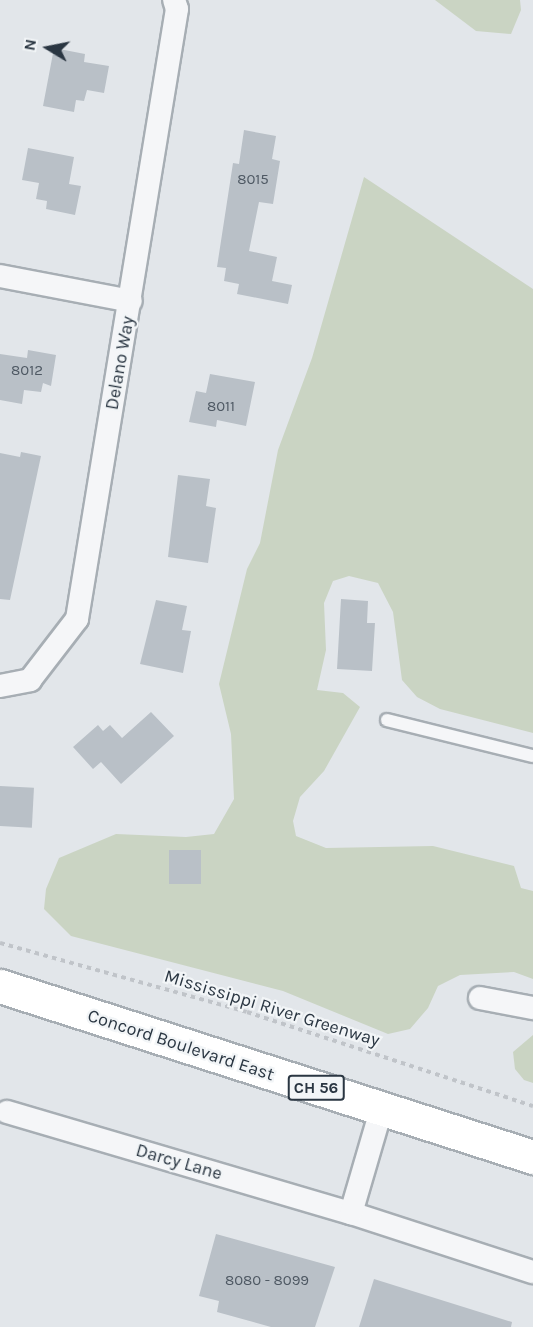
<!DOCTYPE html>
<style>
body{margin:0}
#map{position:relative;width:533px;height:1327px;overflow:hidden;background:#e2e6ea;font-family:Karla,sans-serif}
div>[style]{position:absolute}
.green>*{inset:0;background:#cad4c3}
.building>*{inset:0;background:#b9c0c7;transform-origin:0 0}
.path>*{height:4px;margin-top:-2px;transform-origin:0;background:repeating-linear-gradient(90deg,#c0c4c9 0 4.5px,transparent 0 9px)}
.roads{filter:drop-shadow(2px 0 #a7aeb4) drop-shadow(-2px 0 #a7aeb4) drop-shadow(0 2px #a7aeb4) drop-shadow(0 -2px #a7aeb4)}
.service>*{height:12px;margin:-6px;padding:0 6px;transform-origin:6px;border-radius:6px;background:#f5f6f8}
.minor>*{height:22px;margin:-11px;padding:0 11px;transform-origin:11px;border-radius:11px;background:#f5f6f8}
.primary>*{height:33px;margin:-16.5px;padding:0 16.5px;transform-origin:16.5px;border-radius:16.5px;background:#fff}
span{translate:-50% -50%;white-space:nowrap;text-align:center;line-height:1.15;-webkit-text-stroke:4.5px #f2f5f7;paint-order:stroke}
.number-label{font-size:15px;color:#4e5863}
.number-label span{-webkit-text-stroke-width:0}
.shield-label span{padding:2px 4px;background:#f2f5f7;border:2px solid;border-radius:4px;-webkit-text-stroke-width:0}
.shield-label{font-size:16px;color:#2a3642;font-weight:700}
.street-label{font-size:18px;color:#2a3642}
.north{position:absolute;left:18px;top:18px;width:60px;height:60px;-webkit-text-stroke:4px #f2f5f7;paint-order:stroke;rotate:280deg;font-size:16px;font-weight:700;line-height:24px;text-align:center;color:#2a3642}
.north::after{content:'';display:block;margin:auto;width:21px;height:27px;background:#2a3642;clip-path:polygon(50% 0,100% 100%,50% 72%,0 100%)}
</style>
<div id="map">
<div class="green">
<i style="clip-path:polygon(435px 0,520px 0,521px 10px,511px 34px,476px 31px)"></i>
<i style="clip-path:polygon(364px 177px,533px 289px,533px 733px,440px 709px,417px 697px,402px 680px,393px 612px,378px 583px,349px 576px,333px 581px,324px 603px,326px 650px,317px 690px,343px 693px,360px 707px,324px 771px,300px 797px,293px 821px,296px 836px,326px 848px,433px 846px,514px 866px,521px 888px,533px 891px,533px 979px,514px 972px,460px 975px,438px 986px,428px 1008px,410px 1029px,388px 1034px,283px 991px,71px 936px,44px 909px,46px 889px,59px 858px,116px 834px,186px 837px,214px 834px,234px 799px,231px 734px,219px 684px,247px 569px,260px 543px,278px 450px,312px 358px)"></i>
<i style="clip-path:polygon(533px 1035px,533px 1083px,524px 1080px,515px 1069px,513px 1052px)"></i>
</div>
<div class="building">
<i style="clip-path:polygon(54px 48px,85px 54px,84px 62px,109px 66px,104px 93px,87px 90px,84px 101px,76px 100px,74px 112px,43px 106px)"></i>
<i style="clip-path:polygon(244px 130px,276px 136px,272px 159px,280px 161px,273px 204px,259px 202px,249px 251px,277px 257px,272px 281px,292px 285px,288px 304px,237px 294px,239px 284px,224px 281px,226px 268px,217px 267px,233px 163px,239px 164px)"></i>
<i style="clip-path:polygon(28px 148px,74px 157px,69px 184px,81px 186px,75px 215px,46px 209px,47px 201px,36px 199px,39px 183px,22px 180px)"></i>
<i style="clip-path:polygon(28px 350px,56px 355px,51px 386px,43px 383px,41px 392px,24px 390px,22px 404px,0 400px,0 354px,27px 358px)"></i>
<i style="clip-path:polygon(210px 374px,255px 382px,246px 426px,217px 420px,216px 427px,189px 422px,196px 391px,206px 393px)"></i>
<i style="clip-path:polygon(21px 452px,41px 456px,10px 600px,0 599px,0 453px,20px 457px)"></i>
<i style="clip-path:polygon(178px 475px,210px 479px,206px 506px,216px 508px,208px 563px,168px 557px)"></i>
<i style="clip-path:polygon(341px 599px,368px 601px,367px 623px,375px 623px,372px 671px,337px 669px)"></i>
<i style="clip-path:polygon(156px 600px,187px 606px,182px 630px,191px 631px,183px 673px,140px 664px)"></i>
<i style="clip-path:polygon(151px 712px,174px 736px,121px 784px,101px 762px,93px 769px,73px 747px,98px 725px,103px 731px,110px 725px,122px 738px)"></i>
<i style="left:0;top:786px;width:34px;height:40px;rotate:3deg"></i>
<i style="left:169px;top:850px;width:32px;height:34px"></i>
<i style="clip-path:polygon(216px 1234px,335px 1267px,315px 1327px,271px 1327px,217px 1312px,219px 1301px,199px 1296px)"></i>
<i style="clip-path:polygon(374px 1279px,512px 1322px,511px 1327px,359px 1327px)"></i>
</div>
<div class="path">
<i style="left:0;top:943px;width:256px;rotate:15.6deg"></i>
<i style="left:247px;top:1012px;width:301px;rotate:18.2deg"></i>
</div>
<div class="roads">
<div class="service">
<i style="left:387px;top:720px;width:150px;rotate:13.9deg"></i>
</div>
<div class="minor">
<i style="left:0;top:276px;width:133px;rotate:10.8deg"></i>
<i style="left:0;top:686px;width:31px;rotate:-11deg"></i>
<i style="left:30px;top:680px;width:77px;rotate:-52.4deg"></i>
<i style="left:77px;top:619px;width:618px;rotate:-80.69deg"></i>
<i style="left:177px;top:9px;width:9px;rotate:-108deg"></i>
<i style="left:480px;top:998px;width:54px;rotate:10.7deg"></i>
<i style="left:7px;top:1112px;width:359px;rotate:16.4deg"></i>
<i style="left:351px;top:1213px;width:191px;rotate:18deg"></i>
<i style="left:351px;top:1213px;width:110px;rotate:-73.7deg"></i>
</div>
<div class="primary">
<i style="left:0;top:986px;width:560px;rotate:17.79deg"></i>
</div>
</div>
<div class="number-label">
<span style="left:253px;top:180px">8015</span>
<span style="left:27px;top:371px">8012</span>
<span style="left:221px;top:407px">8011</span>
<span style="left:267px;top:1281px">8080 - 8099</span>
</div>
<div class="shield-label">
<span style="left:316px;top:1088px">CH 56</span>
</div>
<div class="street-label">
<span style="left:120px;top:363px;rotate:-80deg">Delano Way</span>
<span style="left:272px;top:1008px;rotate:17deg">Mississippi River Greenway</span>
<span style="left:181px;top:1045px;rotate:18deg">Concord Boulevard East</span>
<span style="left:179px;top:1162px;rotate:16deg">Darcy Lane</span>
</div>
<div class="north">N</div>
</div>
